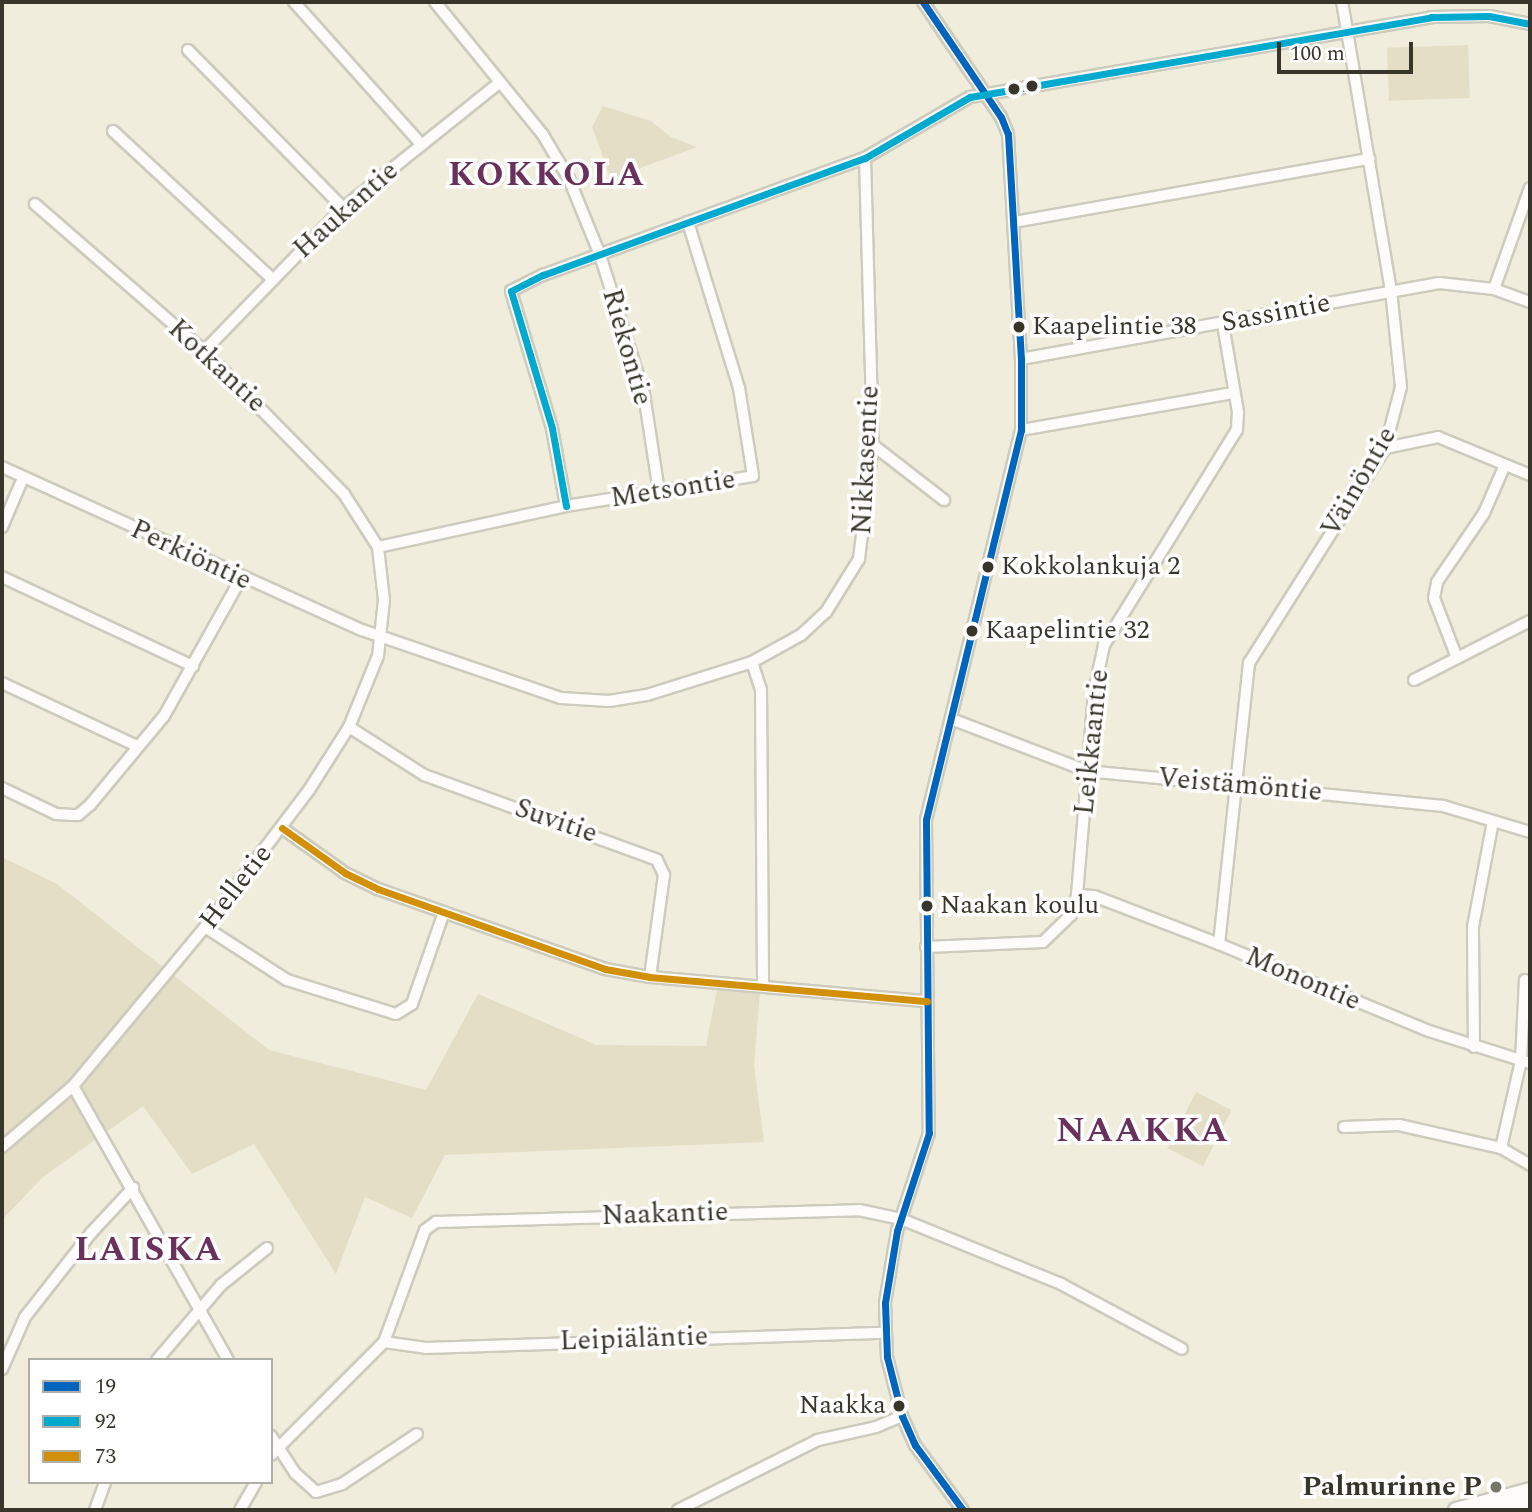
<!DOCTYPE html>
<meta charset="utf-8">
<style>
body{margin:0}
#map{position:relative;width:1532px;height:1512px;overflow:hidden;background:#f0eddd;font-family:Spectral,serif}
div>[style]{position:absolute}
.green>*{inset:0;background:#e3dec5;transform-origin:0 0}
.roads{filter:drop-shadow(2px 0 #cdcbbe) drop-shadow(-2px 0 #cdcbbe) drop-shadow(0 2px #cdcbbe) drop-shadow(0 -2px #cdcbbe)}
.minor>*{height:10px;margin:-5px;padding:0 5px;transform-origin:5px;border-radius:5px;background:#fdfcfa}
.major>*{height:14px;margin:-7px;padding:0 7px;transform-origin:7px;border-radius:7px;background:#fdfcfa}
.bus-1>*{height:7px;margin:-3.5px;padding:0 3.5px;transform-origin:3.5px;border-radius:3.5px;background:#0065bd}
.bus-2>*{height:7px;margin:-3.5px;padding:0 3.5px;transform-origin:3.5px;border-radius:3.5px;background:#00a9ce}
.bus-3>*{height:7px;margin:-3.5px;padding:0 3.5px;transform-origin:3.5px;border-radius:3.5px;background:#d19008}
.dots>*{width:19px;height:19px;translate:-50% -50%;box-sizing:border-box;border:4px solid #fff;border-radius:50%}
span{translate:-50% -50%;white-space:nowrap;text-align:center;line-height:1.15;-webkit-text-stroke:7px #fff;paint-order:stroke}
.bus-label{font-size:26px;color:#38362a}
.left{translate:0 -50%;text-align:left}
.right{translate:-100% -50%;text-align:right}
.street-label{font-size:28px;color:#38362a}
.poi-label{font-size:28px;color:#38362a;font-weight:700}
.district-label{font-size:35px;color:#6a315c;font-weight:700;letter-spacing:2px}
.frame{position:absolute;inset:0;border:4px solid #38362a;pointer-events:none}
.legend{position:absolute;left:28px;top:1358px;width:245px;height:126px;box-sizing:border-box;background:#fff;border:2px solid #afafaa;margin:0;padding:9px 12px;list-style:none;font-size:21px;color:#38362a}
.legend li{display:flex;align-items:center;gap:14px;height:35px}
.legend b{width:35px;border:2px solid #afafaa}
.scale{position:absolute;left:1277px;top:42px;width:136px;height:32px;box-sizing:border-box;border:4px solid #38362a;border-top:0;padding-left:9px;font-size:21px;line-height:24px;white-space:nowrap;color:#38362a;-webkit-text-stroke:5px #fff;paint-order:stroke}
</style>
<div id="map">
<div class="green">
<i style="left:1468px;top:45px;width:53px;height:81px;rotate:88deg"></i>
<i style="clip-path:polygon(603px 106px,651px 121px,671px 137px,697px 147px,611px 179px,592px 127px)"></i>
<i style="clip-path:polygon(2px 857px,57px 884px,269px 1050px,426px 1090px,478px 994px,597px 1045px,706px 1046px,717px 989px,760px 992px,754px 1065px,764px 1142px,445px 1155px,412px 1218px,365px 1197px,336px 1274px,254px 1144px,192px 1174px,143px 1106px,43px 1177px,2px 1220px)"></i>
<i style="left:1196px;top:1092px;width:40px;height:63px;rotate:27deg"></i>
</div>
<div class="roads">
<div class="minor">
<i style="left:294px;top:2px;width:189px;rotate:48.2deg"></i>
<i style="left:435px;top:2px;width:171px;rotate:50.9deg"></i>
<i style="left:543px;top:135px;width:51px;rotate:59.4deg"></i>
<i style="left:569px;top:179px;width:82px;rotate:67.8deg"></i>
<i style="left:600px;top:255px;width:146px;rotate:72.4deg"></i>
<i style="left:644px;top:394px;width:99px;rotate:81.3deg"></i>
<i style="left:923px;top:2px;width:139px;rotate:55.9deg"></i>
<i style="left:1001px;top:117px;width:18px;rotate:68deg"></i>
<i style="left:1008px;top:134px;width:225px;rotate:86.7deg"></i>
<i style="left:1021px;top:359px;width:71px;rotate:90deg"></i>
<i style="left:1021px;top:430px;width:401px;rotate:103.7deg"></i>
<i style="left:926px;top:820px;width:313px;rotate:89.5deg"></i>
<i style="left:929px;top:1133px;width:103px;rotate:108.1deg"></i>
<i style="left:897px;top:1231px;width:73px;rotate:99.5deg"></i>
<i style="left:885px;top:1303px;width:54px;rotate:87.9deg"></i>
<i style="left:887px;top:1357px;width:61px;rotate:75.7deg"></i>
<i style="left:902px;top:1416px;width:32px;rotate:66deg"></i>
<i style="left:915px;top:1445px;width:81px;rotate:53.6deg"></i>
<i style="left:188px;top:50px;width:221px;rotate:45.5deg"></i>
<i style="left:113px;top:131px;width:216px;rotate:42.9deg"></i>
<i style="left:1014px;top:222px;width:361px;rotate:-10.1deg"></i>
<i style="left:1494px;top:289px;width:107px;rotate:-70.4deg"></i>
<i style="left:204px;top:351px;width:199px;rotate:-45.8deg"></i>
<i style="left:343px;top:208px;width:201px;rotate:-38.7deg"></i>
<i style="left:1021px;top:359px;width:425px;rotate:-10.3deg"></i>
<i style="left:1439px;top:283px;width:55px;rotate:6.2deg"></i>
<i style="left:1494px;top:289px;width:38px;rotate:20deg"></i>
<i style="left:1021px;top:430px;width:216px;rotate:-9.9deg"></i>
<i style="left:873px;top:445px;width:90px;rotate:37.8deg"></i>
<i style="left:1385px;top:448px;width:54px;rotate:-11.7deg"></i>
<i style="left:1438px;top:437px;width:100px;rotate:22.4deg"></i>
<i style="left:2px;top:467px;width:395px;rotate:24.4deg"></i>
<i style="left:362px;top:630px;width:210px;rotate:18.9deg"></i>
<i style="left:561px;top:698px;width:48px;rotate:3.6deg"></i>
<i style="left:609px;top:701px;width:38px;rotate:-9deg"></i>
<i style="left:647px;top:695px;width:110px;rotate:-17.4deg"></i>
<i style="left:752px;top:662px;width:56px;rotate:-28.9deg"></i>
<i style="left:801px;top:635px;width:34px;rotate:-43deg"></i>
<i style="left:826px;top:612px;width:62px;rotate:-58.1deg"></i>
<i style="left:859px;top:559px;width:115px;rotate:-83deg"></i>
<i style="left:873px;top:445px;width:287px;rotate:-91.6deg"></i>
<i style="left:566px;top:506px;width:79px;rotate:-100.2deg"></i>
<i style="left:552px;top:428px;width:143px;rotate:-106.7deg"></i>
<i style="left:511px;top:291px;width:36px;rotate:-27deg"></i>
<i style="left:543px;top:275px;width:343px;rotate:-20deg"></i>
<i style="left:865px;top:158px;width:121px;rotate:-30.2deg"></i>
<i style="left:970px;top:97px;width:468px;rotate:-9.8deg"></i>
<i style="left:1431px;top:17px;width:58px;rotate:-1deg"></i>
<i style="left:1489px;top:16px;width:42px;rotate:11deg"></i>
<i style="left:2px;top:527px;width:53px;rotate:-66.8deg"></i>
<i style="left:378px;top:547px;width:192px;rotate:-12.3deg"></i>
<i style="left:566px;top:506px;width:189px;rotate:-9.1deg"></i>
<i style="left:753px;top:476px;width:89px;rotate:-99deg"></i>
<i style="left:739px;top:388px;width:174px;rotate:-107.1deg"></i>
<i style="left:2px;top:577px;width:211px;rotate:25deg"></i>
<i style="left:1457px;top:658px;width:64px;rotate:-111deg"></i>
<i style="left:1434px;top:598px;width:16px;rotate:-79deg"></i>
<i style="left:1437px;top:582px;width:83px;rotate:-55.7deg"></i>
<i style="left:1484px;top:513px;width:52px;rotate:-66.4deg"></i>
<i style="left:752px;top:662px;width:29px;rotate:72deg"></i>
<i style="left:761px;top:690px;width:296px;rotate:89.6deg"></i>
<i style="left:1414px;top:680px;width:130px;rotate:-27deg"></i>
<i style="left:2px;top:683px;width:149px;rotate:25deg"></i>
<i style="left:954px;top:720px;width:142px;rotate:21deg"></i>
<i style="left:1087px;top:771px;width:358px;rotate:5.6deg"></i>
<i style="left:1443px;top:806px;width:91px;rotate:16.6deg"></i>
<i style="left:349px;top:727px;width:89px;rotate:32.6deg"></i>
<i style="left:424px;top:775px;width:248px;rotate:20deg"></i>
<i style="left:657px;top:860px;width:17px;rotate:65deg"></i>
<i style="left:664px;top:875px;width:103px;rotate:97.8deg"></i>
<i style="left:2px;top:788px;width:60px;rotate:25.7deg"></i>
<i style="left:56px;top:814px;width:22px;rotate:3deg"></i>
<i style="left:78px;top:815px;width:16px;rotate:-40deg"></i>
<i style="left:90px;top:805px;width:116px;rotate:-50.3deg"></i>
<i style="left:164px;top:716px;width:158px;rotate:-60.8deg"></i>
<i style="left:282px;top:828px;width:77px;rotate:35.5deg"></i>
<i style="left:345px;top:873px;width:37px;rotate:26deg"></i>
<i style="left:378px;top:889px;width:241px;rotate:19.4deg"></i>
<i style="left:605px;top:969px;width:46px;rotate:10.1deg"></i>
<i style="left:650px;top:977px;width:278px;rotate:5deg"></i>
<i style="left:1077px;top:895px;width:17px;rotate:3deg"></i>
<i style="left:1094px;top:896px;width:134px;rotate:21deg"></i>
<i style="left:1219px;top:944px;width:227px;rotate:22.5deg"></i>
<i style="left:1429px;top:1031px;width:106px;rotate:17.6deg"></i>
<i style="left:205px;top:927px;width:98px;rotate:32.9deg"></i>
<i style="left:287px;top:980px;width:114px;rotate:17.3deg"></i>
<i style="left:396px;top:1014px;width:19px;rotate:-32deg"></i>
<i style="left:412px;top:1004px;width:97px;rotate:-70.8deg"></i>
<i style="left:1219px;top:944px;width:283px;rotate:-83.9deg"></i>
<i style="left:1249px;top:663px;width:254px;rotate:-57.7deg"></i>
<i style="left:1385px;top:448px;width:63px;rotate:-75.3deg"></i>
<i style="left:1401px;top:387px;width:97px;rotate:-95.9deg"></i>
<i style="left:1391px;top:291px;width:293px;rotate:-99.6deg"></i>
<i style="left:926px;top:947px;width:117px;rotate:-2.4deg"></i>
<i style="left:1043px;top:942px;width:39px;rotate:-44deg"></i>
<i style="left:1071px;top:915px;width:21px;rotate:-73deg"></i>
<i style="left:1077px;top:895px;width:205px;rotate:-85.2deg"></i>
<i style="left:1094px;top:691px;width:47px;rotate:-77.7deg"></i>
<i style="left:1104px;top:645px;width:253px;rotate:-58.3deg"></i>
<i style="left:1237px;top:430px;width:18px;rotate:-87deg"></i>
<i style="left:1238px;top:412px;width:89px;rotate:-99.7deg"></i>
<i style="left:1474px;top:1047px;width:120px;rotate:-90.5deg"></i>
<i style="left:1473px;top:927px;width:108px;rotate:-79.3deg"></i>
<i style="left:73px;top:1086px;width:315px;rotate:60.5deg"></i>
<i style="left:1344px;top:1127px;width:55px;rotate:-2.1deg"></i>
<i style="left:1399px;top:1125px;width:105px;rotate:12.7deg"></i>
<i style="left:1501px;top:1148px;width:34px;rotate:30deg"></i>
<i style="left:2px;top:1147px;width:94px;rotate:-40.7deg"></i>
<i style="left:73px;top:1086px;width:207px;rotate:-50.3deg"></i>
<i style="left:205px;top:927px;width:172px;rotate:-52.8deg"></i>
<i style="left:309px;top:790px;width:75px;rotate:-57.6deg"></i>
<i style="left:349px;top:727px;width:77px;rotate:-67.8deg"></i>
<i style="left:378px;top:656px;width:56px;rotate:-83.9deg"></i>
<i style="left:384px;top:600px;width:53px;rotate:-96.5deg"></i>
<i style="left:378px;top:547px;width:63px;rotate:-122.7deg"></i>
<i style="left:344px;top:494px;width:200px;rotate:-134.4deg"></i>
<i style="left:204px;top:351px;width:224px;rotate:-139deg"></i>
<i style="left:1501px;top:1148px;width:89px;rotate:-77.1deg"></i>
<i style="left:1521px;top:1061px;width:81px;rotate:-87.2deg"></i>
<i style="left:384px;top:1342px;width:42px;rotate:8.1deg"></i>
<i style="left:426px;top:1348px;width:458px;rotate:-1.9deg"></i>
<i style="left:157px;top:1360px;width:99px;rotate:-49.5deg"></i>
<i style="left:221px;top:1285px;width:59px;rotate:-38.8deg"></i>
<i style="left:2px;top:1369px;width:57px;rotate:-66.1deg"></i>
<i style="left:25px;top:1317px;width:107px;rotate:-51.8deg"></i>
<i style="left:91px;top:1233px;width:62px;rotate:-47deg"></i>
<i style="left:271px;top:1436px;width:44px;rotate:57deg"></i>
<i style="left:295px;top:1473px;width:28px;rotate:42deg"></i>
<i style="left:316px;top:1492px;width:27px;rotate:-17deg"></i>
<i style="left:342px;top:1484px;width:90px;rotate:-33.7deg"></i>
<i style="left:271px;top:1455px;width:160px;rotate:-45deg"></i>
<i style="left:384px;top:1342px;width:119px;rotate:-69.9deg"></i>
<i style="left:425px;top:1230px;width:14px;rotate:-36deg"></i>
<i style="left:436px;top:1222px;width:423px;rotate:-1.6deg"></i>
<i style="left:859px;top:1210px;width:43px;rotate:12.1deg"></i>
<i style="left:901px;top:1219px;width:173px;rotate:22.1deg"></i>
<i style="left:1061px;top:1284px;width:137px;rotate:28.2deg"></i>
<i style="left:95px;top:1510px;width:30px;rotate:-70deg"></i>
<i style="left:240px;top:1510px;width:32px;rotate:-60deg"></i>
<i style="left:678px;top:1510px;width:157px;rotate:-26.6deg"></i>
<i style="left:818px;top:1440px;width:59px;rotate:-12.6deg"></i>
<i style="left:876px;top:1427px;width:28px;rotate:-23deg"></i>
</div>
<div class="major">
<i style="left:1456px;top:1510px;width:77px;rotate:-15.1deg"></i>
<i style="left:1490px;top:1510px;width:41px;rotate:-12.7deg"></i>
</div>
</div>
<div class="bus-1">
<i style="left:923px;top:2px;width:139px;rotate:55.9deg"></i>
<i style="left:1001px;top:117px;width:18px;rotate:68deg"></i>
<i style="left:1008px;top:134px;width:225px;rotate:86.7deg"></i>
<i style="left:1021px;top:359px;width:71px;rotate:90deg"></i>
<i style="left:1021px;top:430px;width:401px;rotate:103.7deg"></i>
<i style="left:926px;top:820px;width:313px;rotate:89.5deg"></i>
<i style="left:929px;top:1133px;width:103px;rotate:108.1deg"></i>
<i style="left:897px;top:1231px;width:73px;rotate:99.5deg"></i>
<i style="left:885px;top:1303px;width:54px;rotate:87.9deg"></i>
<i style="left:887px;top:1357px;width:61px;rotate:75.7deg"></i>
<i style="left:902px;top:1416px;width:32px;rotate:66deg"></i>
<i style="left:915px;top:1445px;width:81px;rotate:53.6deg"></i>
</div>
<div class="bus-2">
<i style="left:566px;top:506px;width:79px;rotate:-100.2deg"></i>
<i style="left:552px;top:428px;width:143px;rotate:-106.7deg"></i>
<i style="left:511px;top:291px;width:36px;rotate:-27deg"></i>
<i style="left:543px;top:275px;width:343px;rotate:-20deg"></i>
<i style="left:865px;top:158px;width:121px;rotate:-30.2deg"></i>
<i style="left:970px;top:97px;width:468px;rotate:-9.8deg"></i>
<i style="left:1431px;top:17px;width:58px;rotate:-1deg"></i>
<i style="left:1489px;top:16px;width:42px;rotate:11deg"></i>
</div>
<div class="bus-3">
<i style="left:282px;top:828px;width:77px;rotate:35.5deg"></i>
<i style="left:345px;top:873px;width:37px;rotate:26deg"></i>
<i style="left:378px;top:889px;width:241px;rotate:19.4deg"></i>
<i style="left:605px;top:969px;width:46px;rotate:10.1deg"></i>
<i style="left:650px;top:977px;width:278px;rotate:5deg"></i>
</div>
<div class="dots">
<i style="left:1032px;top:86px;background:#38362a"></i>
<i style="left:1014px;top:89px;background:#38362a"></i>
<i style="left:1019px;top:327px;background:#38362a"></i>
<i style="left:988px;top:567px;background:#38362a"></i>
<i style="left:972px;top:631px;background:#38362a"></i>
<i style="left:927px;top:906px;background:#38362a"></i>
<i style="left:899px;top:1406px;background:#38362a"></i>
<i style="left:1496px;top:1487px;background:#787669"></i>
</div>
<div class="bus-label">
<span class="left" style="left:1032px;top:327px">Kaapelintie 38</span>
<span class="left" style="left:1001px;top:567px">Kokkolankuja 2</span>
<span class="left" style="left:985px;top:631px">Kaapelintie 32</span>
<span class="left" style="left:940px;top:906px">Naakan koulu</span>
<span class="right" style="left:886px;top:1406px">Naakka</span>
</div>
<div class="street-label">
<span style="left:346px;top:210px;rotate:-42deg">Haukantie</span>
<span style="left:1276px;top:313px;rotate:-11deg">Sassintie</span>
<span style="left:627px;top:347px;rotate:74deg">Riekontie</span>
<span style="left:217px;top:366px;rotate:43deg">Kotkantie</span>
<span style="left:866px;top:460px;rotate:-87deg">Nikkasentie</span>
<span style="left:1359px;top:482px;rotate:-60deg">Väinöntie</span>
<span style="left:673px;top:489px;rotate:-9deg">Metsontie</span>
<span style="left:191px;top:555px;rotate:25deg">Perkiöntie</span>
<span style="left:1092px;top:742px;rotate:-84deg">Leikkaantie</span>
<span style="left:1240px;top:785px;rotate:5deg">Veistämöntie</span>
<span style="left:556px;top:821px;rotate:19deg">Suvitie</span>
<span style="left:236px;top:887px;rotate:-52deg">Helletie</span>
<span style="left:1303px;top:979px;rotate:23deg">Monontie</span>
<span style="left:665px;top:1214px;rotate:-2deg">Naakantie</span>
<span style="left:634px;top:1339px;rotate:-2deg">Leipiäläntie</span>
</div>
<div class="poi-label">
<span class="right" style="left:1482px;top:1487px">Palmurinne P</span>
</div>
<div class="district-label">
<span style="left:547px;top:175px">KOKKOLA</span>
<span style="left:1143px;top:1131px">NAAKKA</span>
<span style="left:149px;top:1250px">LAISKA</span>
</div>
<div class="frame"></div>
<ul class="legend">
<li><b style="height:9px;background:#0065bd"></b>19</li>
<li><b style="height:9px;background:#00a9ce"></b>92</li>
<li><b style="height:9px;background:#d19008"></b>73</li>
</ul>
<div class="scale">100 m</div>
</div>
